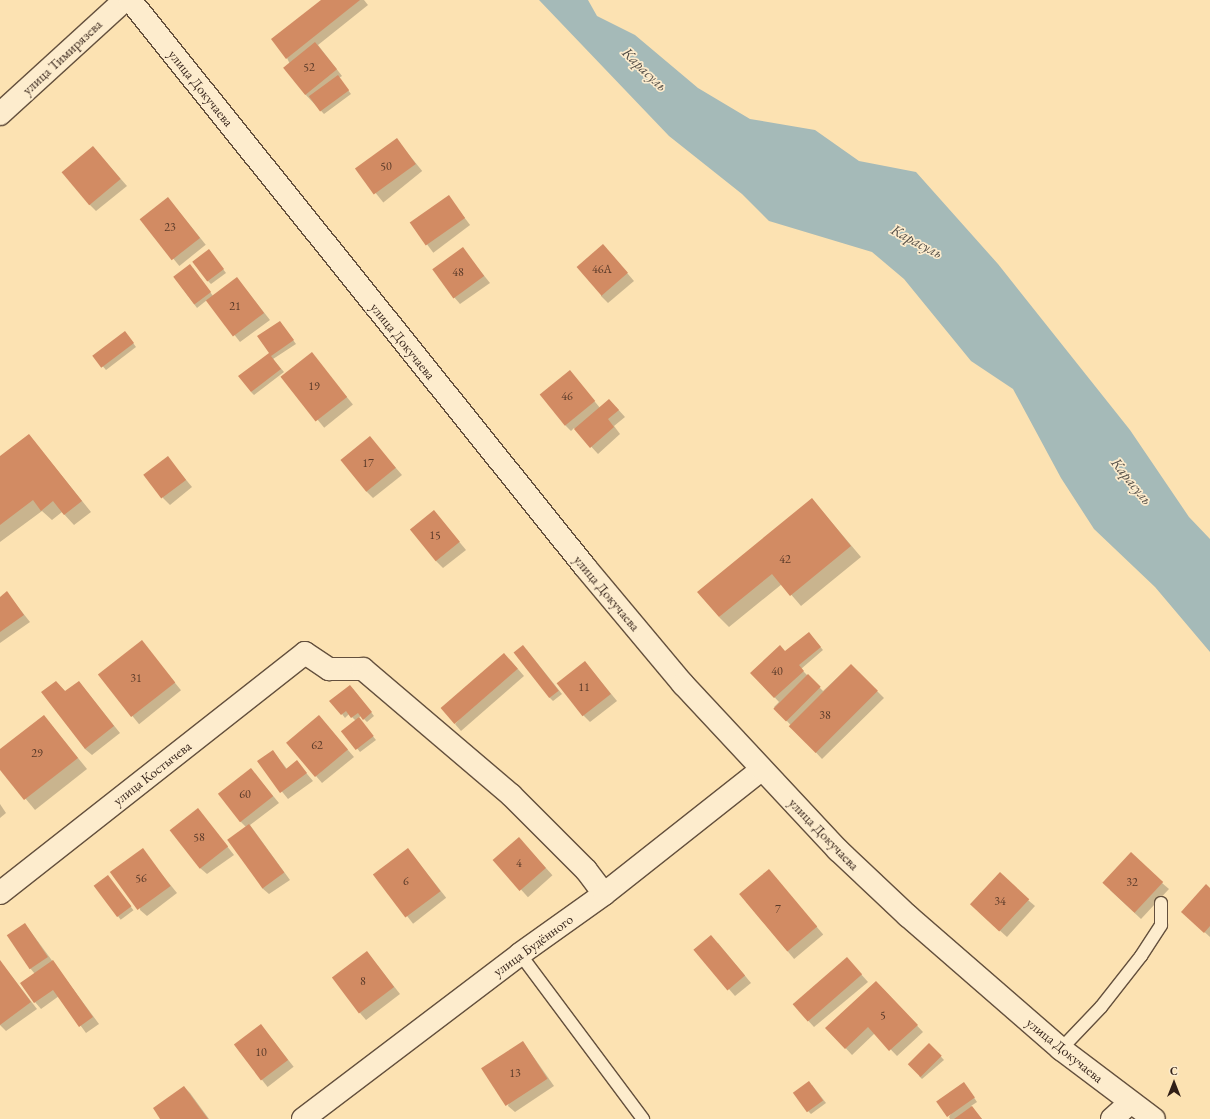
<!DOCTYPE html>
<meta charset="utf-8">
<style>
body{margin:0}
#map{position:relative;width:1210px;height:1119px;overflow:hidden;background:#fce2b2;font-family:"EB Garamond",serif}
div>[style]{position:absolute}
.water>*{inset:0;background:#a5bab8}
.shadow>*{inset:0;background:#0003;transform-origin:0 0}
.building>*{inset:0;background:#d28b63;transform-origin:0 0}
.roads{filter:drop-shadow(1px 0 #64503d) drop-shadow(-1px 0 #64503d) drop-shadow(0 1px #64503d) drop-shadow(0 -1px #64503d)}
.service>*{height:12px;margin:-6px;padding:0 6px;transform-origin:6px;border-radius:6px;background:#fdeccd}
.minor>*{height:22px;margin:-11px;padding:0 11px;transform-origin:11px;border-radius:11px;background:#fdeccd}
.secondary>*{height:22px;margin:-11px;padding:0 11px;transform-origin:11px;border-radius:11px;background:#fdeccd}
span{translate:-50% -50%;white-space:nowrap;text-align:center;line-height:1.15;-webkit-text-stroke:3.5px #fdeccd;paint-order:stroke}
.number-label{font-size:12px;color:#593a29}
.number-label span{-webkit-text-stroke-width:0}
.street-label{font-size:14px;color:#311f16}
.water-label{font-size:15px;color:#544e47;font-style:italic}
.north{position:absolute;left:1154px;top:1063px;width:40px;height:40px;-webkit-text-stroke:3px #fdeccd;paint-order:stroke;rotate:0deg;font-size:11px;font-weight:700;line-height:16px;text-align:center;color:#311f16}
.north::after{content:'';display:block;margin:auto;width:14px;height:18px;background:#311f16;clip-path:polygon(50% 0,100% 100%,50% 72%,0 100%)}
</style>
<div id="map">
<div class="water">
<i style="clip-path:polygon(539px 0,588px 0,597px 16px,635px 35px,698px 88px,750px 119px,815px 130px,859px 161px,916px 172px,998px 264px,1130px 430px,1189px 517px,1210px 539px,1210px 652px,1155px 587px,1094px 529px,1061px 478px,1013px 389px,971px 361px,904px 279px,872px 252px,769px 221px,742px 194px,669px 136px)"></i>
</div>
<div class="shadow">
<i style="clip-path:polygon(322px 0,364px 0,368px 5px,318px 45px,342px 76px,339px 78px,351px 94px,324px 114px,304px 93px,287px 58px)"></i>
<i style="left:397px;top:140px;width:40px;height:50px;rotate:51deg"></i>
<i style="clip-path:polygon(93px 147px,127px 186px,96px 211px,89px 204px)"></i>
<i style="left:449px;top:197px;width:35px;height:46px;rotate:53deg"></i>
<i style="left:168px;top:198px;width:60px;height:34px;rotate:51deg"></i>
<i style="clip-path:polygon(603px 245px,634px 281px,608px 303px,601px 296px)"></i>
<i style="clip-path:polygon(462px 248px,490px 283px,460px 304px,454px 297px)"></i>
<i style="clip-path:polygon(209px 250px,226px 273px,211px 284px,208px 281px)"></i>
<i style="clip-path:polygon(193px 268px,213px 296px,237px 278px,270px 320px,240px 342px,207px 300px,197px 308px,174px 277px)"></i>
<i style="clip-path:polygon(280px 322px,296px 344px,273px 359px,284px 372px,254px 395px,251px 392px,270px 353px)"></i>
<i style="clip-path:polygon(128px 336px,136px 347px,106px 370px,94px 356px)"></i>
<i style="left:312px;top:354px;width:65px;height:37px;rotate:51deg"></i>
<i style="clip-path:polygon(570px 371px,600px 408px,616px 407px,625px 417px,614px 426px,620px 434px,598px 454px,574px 428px,571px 431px,564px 424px)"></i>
<i style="clip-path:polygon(29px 435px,91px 512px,74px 525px,62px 512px,52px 520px,42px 511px,0 542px,0 457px)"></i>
<i style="clip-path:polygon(370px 438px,402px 475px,373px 498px,366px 491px)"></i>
<i style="clip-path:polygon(168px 458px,192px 487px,170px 505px,163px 498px)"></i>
<i style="clip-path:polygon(812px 499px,861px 557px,801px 606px,782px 584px,729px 627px,719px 617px)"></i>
<i style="clip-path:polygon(434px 511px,466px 550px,443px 568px,436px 561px)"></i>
<i style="clip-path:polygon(7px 593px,30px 622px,0 643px,0 598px)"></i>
<i style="clip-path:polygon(811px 636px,823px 650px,801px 669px,823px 691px,851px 665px,884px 698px,822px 759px,774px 707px,779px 702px,752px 673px)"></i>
<i style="left:142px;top:642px;width:62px;height:54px;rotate:51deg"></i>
<i style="clip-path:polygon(526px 649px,562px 694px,553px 701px,550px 698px)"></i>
<i style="clip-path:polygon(511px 661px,524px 676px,461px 731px,455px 724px)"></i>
<i style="clip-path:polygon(585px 662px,617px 701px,590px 722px,583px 715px)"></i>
<i style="clip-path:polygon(56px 682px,66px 692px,79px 682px,120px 733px,92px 755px,85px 749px)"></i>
<i style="clip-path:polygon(353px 689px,374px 716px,367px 722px,361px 716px,358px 718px,376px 740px,360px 752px,343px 731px,356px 721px,349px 714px,345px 718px,342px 714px)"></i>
<i style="clip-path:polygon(44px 716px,87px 769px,35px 810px,0 768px,0 751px)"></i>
<i style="clip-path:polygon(319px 716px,354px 757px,322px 783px,316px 776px)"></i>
<i style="clip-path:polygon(273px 751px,287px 769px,297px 762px,313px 781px,288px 799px,258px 762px)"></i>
<i style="clip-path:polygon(251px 769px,279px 803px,250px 825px,290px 880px,269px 894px,262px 888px,246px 827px,240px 821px)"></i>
<i style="clip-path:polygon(0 804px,6px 813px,0 818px)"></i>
<i style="clip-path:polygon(198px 809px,234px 855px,207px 874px,200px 868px)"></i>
<i style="left:519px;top:838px;width:50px;height:33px;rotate:48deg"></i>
<i style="left:408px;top:849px;width:62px;height:42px;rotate:52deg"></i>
<i style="clip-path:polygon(142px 850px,177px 893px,147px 916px,140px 910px)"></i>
<i style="left:775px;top:877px;width:75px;height:38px;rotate:50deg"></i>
<i style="left:110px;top:879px;width:39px;height:16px;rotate:53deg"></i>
<i style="clip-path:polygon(1162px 883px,1169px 889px,1141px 919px,1110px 890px)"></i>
<i style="clip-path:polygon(1210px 889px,1210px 937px,1189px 918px)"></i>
<i style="clip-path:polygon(1028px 900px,1035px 906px,1007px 937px,978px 911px)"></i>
<i style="clip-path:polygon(25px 924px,99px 1024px,86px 1033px,59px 996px,41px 1009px,35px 1002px,35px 974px,30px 968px)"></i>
<i style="clip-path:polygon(718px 943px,751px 983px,735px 996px,695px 950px)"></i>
<i style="clip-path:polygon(367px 952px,400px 994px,366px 1020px,360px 1013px)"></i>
<i style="clip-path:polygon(0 961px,37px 1009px,6px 1031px,0 1025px)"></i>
<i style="clip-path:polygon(853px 965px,868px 982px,814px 1027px,793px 1004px)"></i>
<i style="clip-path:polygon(883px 989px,923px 1032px,897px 1056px,875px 1033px,852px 1055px,827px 1028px)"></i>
<i style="left:261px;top:1025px;width:53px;height:33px;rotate:52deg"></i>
<i style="clip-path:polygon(523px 1042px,554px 1086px,515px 1112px,508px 1106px)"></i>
<i style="clip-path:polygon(932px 1047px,944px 1060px,922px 1079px,919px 1076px)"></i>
<i style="clip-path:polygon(812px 1085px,826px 1103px,811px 1114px,808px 1111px)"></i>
<i style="clip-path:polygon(184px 1087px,190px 1093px,209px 1119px,162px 1119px)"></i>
<i style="clip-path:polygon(967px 1087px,977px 1102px,971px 1106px,982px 1119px,950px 1119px,949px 1117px)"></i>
</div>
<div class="building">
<i style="clip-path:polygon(321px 0,360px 0,286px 59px,271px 39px)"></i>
<i style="left:315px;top:42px;width:35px;height:41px;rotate:51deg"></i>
<i style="left:338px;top:75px;width:19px;height:36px;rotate:54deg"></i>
<i style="left:397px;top:138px;width:32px;height:52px;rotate:54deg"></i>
<i style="left:93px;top:146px;width:43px;height:41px;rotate:50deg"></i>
<i style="left:449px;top:195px;width:28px;height:48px;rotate:55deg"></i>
<i style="left:168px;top:197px;width:52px;height:36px;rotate:52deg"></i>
<i style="left:603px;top:244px;width:38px;height:35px;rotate:49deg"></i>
<i style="left:463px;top:247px;width:36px;height:38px;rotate:54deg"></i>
<i style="left:209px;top:249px;width:25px;height:21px;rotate:53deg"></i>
<i style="left:190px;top:264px;width:35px;height:21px;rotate:53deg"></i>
<i style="left:237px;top:277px;width:45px;height:39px;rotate:53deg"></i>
<i style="clip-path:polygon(280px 321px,294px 340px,271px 356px,281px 369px,251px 392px,238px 376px,269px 353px,257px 336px)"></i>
<i style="left:125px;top:331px;width:15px;height:41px;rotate:53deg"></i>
<i style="left:312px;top:352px;width:57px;height:40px;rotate:52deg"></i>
<i style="left:570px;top:370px;width:40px;height:39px;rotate:51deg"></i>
<i style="clip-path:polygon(609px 399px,619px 410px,608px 419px,614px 427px,590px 448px,574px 429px)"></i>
<i style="clip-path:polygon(29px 434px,82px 501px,64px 515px,53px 501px,41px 511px,33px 500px,0 525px,0 456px)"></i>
<i style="left:370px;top:436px;width:41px;height:38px;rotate:51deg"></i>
<i style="left:168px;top:456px;width:30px;height:31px;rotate:53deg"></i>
<i style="clip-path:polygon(812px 498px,851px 546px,790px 596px,772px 574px,719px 617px,697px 592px)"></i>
<i style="left:434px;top:510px;width:41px;height:31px;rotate:51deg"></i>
<i style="clip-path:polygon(7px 591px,24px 615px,0 632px,0 597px)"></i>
<i style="clip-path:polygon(809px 632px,821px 647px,799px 665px,804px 671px,774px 698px,750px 673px,780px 645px,785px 651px)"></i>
<i style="left:142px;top:640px;width:54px;height:56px;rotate:52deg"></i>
<i style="left:523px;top:645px;width:58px;height:12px;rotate:52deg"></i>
<i style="left:504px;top:653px;width:21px;height:84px;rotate:49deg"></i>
<i style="left:585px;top:661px;width:42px;height:36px;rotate:52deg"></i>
<i style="left:851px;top:664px;width:38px;height:88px;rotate:45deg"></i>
<i style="left:808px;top:674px;width:18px;height:49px;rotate:45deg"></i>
<i style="clip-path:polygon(56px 681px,65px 691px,79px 681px,114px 726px,85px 749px,41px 692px)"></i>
<i style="clip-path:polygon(350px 685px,372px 712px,363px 720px,358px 713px,351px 718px,346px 711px,341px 715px,329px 701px)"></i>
<i style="clip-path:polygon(44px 715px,78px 758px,24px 800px,0 770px,0 749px)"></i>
<i style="left:319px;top:715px;width:45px;height:43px;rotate:50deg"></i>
<i style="left:359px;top:717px;width:24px;height:23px;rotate:52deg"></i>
<i style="clip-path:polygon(273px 750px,286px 769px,297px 760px,307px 773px,280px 793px,257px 761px)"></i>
<i style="left:251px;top:768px;width:36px;height:42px;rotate:52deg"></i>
<i style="left:198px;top:808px;width:49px;height:36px;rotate:52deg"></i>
<i style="left:249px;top:824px;width:60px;height:27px;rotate:54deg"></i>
<i style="left:519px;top:837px;width:41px;height:35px;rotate:49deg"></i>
<i style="left:143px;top:848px;width:47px;height:41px;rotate:54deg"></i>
<i style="left:408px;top:848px;width:54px;height:44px;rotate:53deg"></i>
<i style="left:1131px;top:852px;width:44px;height:42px;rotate:43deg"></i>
<i style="left:769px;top:869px;width:75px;height:39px;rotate:50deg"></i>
<i style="left:1000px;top:872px;width:40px;height:44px;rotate:43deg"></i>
<i style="left:108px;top:875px;width:39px;height:18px;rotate:53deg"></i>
<i style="clip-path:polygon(1206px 884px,1210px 888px,1210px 926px,1204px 933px,1181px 912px)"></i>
<i style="left:25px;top:923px;width:41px;height:22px;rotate:56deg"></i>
<i style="left:711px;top:935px;width:53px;height:23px;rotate:50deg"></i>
<i style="left:367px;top:951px;width:45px;height:44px;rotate:53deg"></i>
<i style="left:847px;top:957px;width:23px;height:72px;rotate:49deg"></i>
<i style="clip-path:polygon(0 960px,31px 1002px,0 1025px)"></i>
<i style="clip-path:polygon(53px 960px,93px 1017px,79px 1027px,53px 990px,34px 1003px,20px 983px)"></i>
<i style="clip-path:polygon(876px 981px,918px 1025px,889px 1051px,868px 1027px,845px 1049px,825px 1028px)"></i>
<i style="left:261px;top:1024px;width:45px;height:34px;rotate:53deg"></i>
<i style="left:523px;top:1041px;width:45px;height:50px;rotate:57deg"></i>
<i style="left:929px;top:1043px;width:18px;height:30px;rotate:45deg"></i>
<i style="left:809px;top:1081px;width:24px;height:20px;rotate:54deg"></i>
<i style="left:964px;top:1082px;width:19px;height:34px;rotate:55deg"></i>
<i style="clip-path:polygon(184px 1086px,208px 1119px,160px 1119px,153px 1108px)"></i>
<i style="clip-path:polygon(972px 1106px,982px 1119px,954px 1119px)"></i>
</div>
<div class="roads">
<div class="service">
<i style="left:520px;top:954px;width:206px;rotate:53.3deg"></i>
<i style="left:1061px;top:1049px;width:58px;rotate:-46.4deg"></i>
<i style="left:1101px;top:1007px;width:65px;rotate:-51.9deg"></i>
<i style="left:1141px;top:956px;width:37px;rotate:-57deg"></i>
<i style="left:1161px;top:925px;width:22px;rotate:-90deg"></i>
</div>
<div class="minor">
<i style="left:0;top:114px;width:169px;rotate:-42.4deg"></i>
<i style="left:0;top:893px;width:388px;rotate:-38.2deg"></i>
<i style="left:305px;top:653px;width:29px;rotate:34deg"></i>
<i style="left:329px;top:669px;width:34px"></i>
<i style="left:363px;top:669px;width:194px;rotate:40.4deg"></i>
<i style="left:511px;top:795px;width:106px;rotate:45deg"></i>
<i style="left:586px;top:870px;width:30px;rotate:53deg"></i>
<i style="left:303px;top:1119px;width:273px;rotate:-37.2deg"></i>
<i style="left:520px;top:954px;width:103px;rotate:-35.5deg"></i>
<i style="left:604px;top:894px;width:201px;rotate:-38.3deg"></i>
<i style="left:1112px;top:1119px;width:25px;rotate:-42deg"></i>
</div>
<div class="secondary">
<i style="left:130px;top:0;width:727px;rotate:51.25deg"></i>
<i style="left:585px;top:567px;width:153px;rotate:50.1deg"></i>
<i style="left:683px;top:684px;width:227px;rotate:47deg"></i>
<i style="left:838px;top:850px;width:96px;rotate:43.3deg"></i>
<i style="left:908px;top:916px;width:203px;rotate:41deg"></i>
<i style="left:1061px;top:1049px;width:116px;rotate:37deg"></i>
</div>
</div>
<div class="number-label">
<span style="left:309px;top:68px">52</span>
<span style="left:386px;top:167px">50</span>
<span style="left:170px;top:228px">23</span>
<span style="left:602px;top:270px">46А</span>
<span style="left:458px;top:273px">48</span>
<span style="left:235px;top:307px">21</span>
<span style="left:314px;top:387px">19</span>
<span style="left:567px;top:397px">46</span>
<span style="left:368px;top:464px">17</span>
<span style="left:435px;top:536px">15</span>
<span style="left:785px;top:560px">42</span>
<span style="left:777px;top:672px">40</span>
<span style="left:136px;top:679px">31</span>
<span style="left:584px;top:688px">11</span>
<span style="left:825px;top:716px">38</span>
<span style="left:317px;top:746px">62</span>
<span style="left:37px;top:754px">29</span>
<span style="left:245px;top:795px">60</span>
<span style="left:199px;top:838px">58</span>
<span style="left:519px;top:864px">4</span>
<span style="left:141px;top:879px">56</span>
<span style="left:406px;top:882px">6</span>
<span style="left:1132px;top:883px">32</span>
<span style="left:1000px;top:902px">34</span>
<span style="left:778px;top:910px">7</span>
<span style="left:363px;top:982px">8</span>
<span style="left:883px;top:1016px">5</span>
<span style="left:261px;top:1053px">10</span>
<span style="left:515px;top:1074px">13</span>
</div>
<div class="street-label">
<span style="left:62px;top:57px;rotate:-43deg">улица Тимирязева</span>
<span style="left:201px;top:88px;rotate:51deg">улица Докучаева</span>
<span style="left:403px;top:341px;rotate:51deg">улица Докучаева</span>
<span style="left:607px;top:593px;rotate:50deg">улица Докучаева</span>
<span style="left:152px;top:773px;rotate:-38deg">улица Костычева</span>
<span style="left:824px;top:834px;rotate:46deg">улица Докучаева</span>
<span style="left:533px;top:945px;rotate:-36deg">улица Будённого</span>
<span style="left:1065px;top:1050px;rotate:39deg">улица Докучаева</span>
</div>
<div class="water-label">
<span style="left:645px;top:69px;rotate:44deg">Карасуль</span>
<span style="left:917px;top:241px;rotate:28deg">Карасуль</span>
<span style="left:1132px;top:481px;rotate:51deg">Карасуль</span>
</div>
<div class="north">С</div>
</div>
